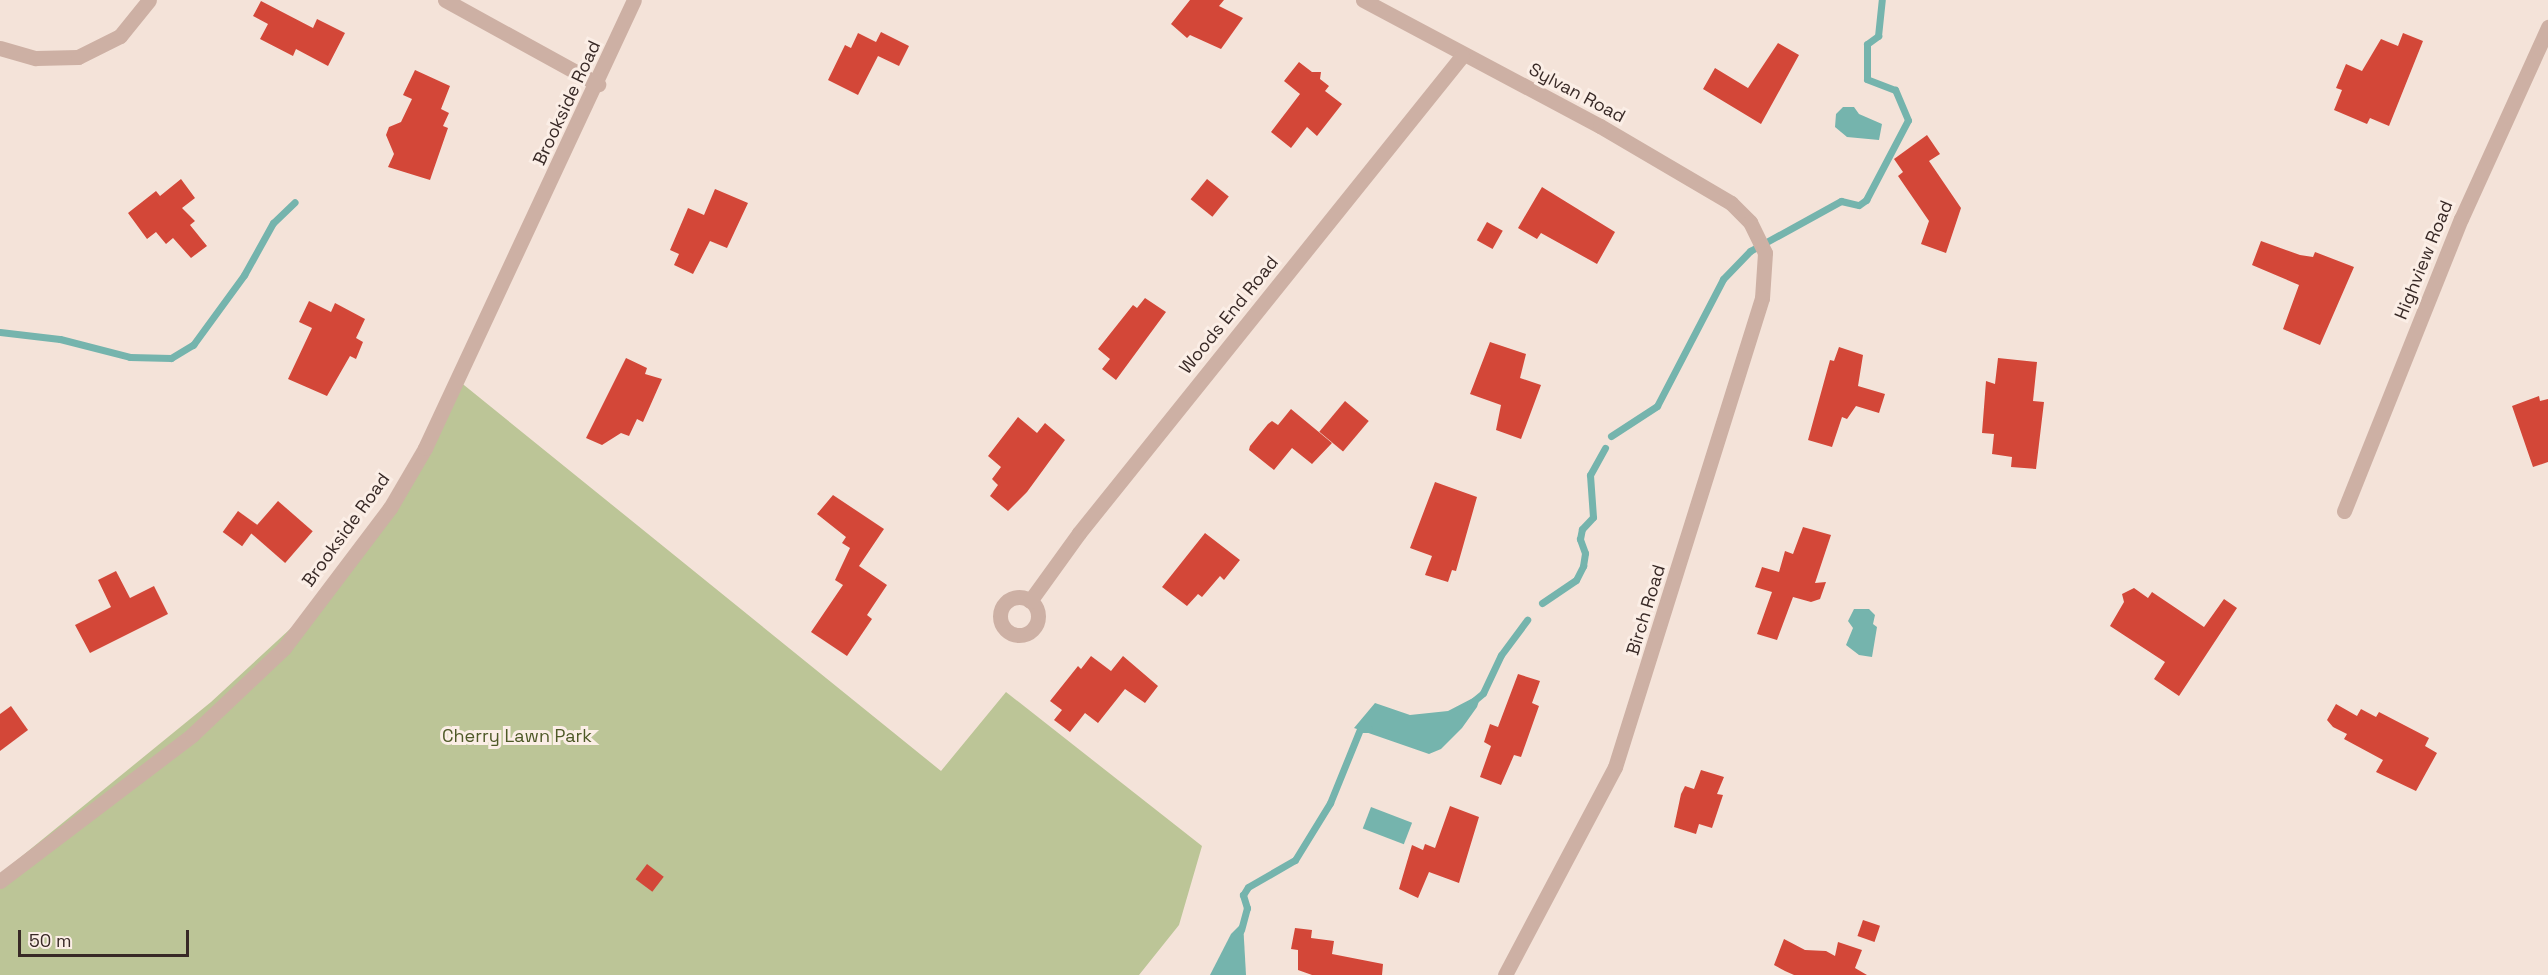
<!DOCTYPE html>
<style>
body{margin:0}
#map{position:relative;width:2548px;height:975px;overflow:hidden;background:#f4e3d9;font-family:"Space Grotesk",sans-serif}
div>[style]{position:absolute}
.green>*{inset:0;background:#bcc597}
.water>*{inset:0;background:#75b4ad;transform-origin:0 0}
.stream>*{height:7px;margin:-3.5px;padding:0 3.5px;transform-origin:3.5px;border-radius:3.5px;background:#75b4ad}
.building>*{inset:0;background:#d34738;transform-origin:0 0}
.street>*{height:15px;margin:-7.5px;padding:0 7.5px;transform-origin:7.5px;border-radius:7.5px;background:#cdb0a4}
.street>.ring{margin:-7.5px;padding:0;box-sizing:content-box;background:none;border:15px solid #cdb0a4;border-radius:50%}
span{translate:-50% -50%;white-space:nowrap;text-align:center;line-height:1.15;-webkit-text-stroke:6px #fbeee6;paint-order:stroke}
.street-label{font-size:18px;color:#382926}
.park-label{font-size:18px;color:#4e5927}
.scale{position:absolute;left:18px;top:930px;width:171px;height:27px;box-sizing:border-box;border:3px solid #382926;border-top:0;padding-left:8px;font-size:18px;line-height:21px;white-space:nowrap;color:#382926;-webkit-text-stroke:4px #fbeee6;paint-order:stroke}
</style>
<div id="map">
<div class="green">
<i style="clip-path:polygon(459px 381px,941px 771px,1006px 692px,1202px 846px,1179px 925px,1139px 975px,0 975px,0 874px,211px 702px,315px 606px,420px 456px)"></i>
</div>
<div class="water">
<i style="clip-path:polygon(1843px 107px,1854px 107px,1859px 114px,1882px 124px,1879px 140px,1847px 137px,1835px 127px,1836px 114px)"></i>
<i style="clip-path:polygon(1854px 609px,1869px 609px,1875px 615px,1873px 624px,1877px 627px,1872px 657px,1859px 655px,1846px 645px,1853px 628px,1848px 621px)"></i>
<i style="clip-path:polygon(1475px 697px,1479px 701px,1477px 707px,1462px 728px,1441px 749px,1429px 754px,1354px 728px,1375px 703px,1410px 715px,1448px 711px)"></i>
<i style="left:1371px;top:807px;width:44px;height:23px;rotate:21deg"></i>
<i style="clip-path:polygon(1243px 922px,1246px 975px,1210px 975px,1231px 934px)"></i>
</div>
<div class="stream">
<i style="left:0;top:332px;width:60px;rotate:6.7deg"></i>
<i style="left:60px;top:339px;width:72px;rotate:14.4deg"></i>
<i style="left:130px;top:357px;width:41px;rotate:1.4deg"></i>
<i style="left:171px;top:358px;width:26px;rotate:-31deg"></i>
<i style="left:193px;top:345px;width:87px;rotate:-53.9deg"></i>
<i style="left:244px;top:275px;width:60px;rotate:-60.9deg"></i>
<i style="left:273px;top:223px;width:30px;rotate:-44deg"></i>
<i style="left:1611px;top:436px;width:55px;rotate:-33.1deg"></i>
<i style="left:1657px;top:406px;width:143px;rotate:-62.5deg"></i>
<i style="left:1723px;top:279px;width:39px;rotate:-46deg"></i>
<i style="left:1750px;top:251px;width:104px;rotate:-28.8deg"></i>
<i style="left:1841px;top:201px;width:18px;rotate:13deg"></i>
<i style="left:1859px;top:205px;width:9px;rotate:-36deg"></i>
<i style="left:1866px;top:200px;width:90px;rotate:-62.3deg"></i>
<i style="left:1908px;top:120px;width:33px;rotate:-113deg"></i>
<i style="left:1895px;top:90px;width:30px;rotate:-159deg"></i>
<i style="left:1867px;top:79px;width:35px;rotate:-90deg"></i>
<i style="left:1867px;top:44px;width:14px;rotate:-36deg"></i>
<i style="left:1878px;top:36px;width:36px;rotate:-84deg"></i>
<i style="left:1542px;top:603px;width:41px;rotate:-34.1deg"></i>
<i style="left:1576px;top:580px;width:16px;rotate:-63deg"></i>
<i style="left:1583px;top:566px;width:13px;rotate:-81deg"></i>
<i style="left:1585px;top:553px;width:15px;rotate:-110deg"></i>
<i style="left:1580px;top:539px;width:10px;rotate:-79deg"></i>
<i style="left:1582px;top:529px;width:16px;rotate:-47deg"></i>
<i style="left:1593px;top:517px;width:42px;rotate:-94.1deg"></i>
<i style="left:1590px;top:475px;width:31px;rotate:-61deg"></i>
<i style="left:1470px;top:704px;width:17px;rotate:-40deg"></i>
<i style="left:1483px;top:693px;width:42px;rotate:-64.7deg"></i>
<i style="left:1501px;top:655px;width:44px;rotate:-53.4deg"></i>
<i style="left:1241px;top:930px;width:23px;rotate:-75deg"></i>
<i style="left:1247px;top:908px;width:14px;rotate:-107deg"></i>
<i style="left:1243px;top:895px;width:9px;rotate:-58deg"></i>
<i style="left:1248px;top:887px;width:54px;rotate:-29.9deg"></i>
<i style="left:1295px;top:860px;width:67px;rotate:-58.4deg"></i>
<i style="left:1330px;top:803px;width:80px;rotate:-67.9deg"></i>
<i style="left:1360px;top:729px;width:9px"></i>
</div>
<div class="building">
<i style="clip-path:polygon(1190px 0,1224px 0,1219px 6px,1243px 18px,1221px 49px,1190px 35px,1187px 38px,1171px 24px)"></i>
<i style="clip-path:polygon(261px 1px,313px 28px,317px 19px,345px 33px,328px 66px,296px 49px,293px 56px,260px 39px,268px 24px,253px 16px)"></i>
<i style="clip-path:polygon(881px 32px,909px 46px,899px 66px,878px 56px,858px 95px,828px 80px,845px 45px,851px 48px,858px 33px,876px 42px)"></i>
<i style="clip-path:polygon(2403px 33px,2423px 41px,2389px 126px,2370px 118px,2367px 124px,2334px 110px,2342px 90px,2336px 88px,2346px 64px,2362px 71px,2381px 39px,2398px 46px)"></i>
<i style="clip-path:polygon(1778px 43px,1799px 55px,1761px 124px,1703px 89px,1715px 68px,1748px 88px)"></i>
<i style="clip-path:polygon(1299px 62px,1312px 72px,1321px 72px,1320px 79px,1329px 86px,1325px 91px,1342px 104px,1317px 136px,1307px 127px,1291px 148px,1271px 132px,1300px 94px,1284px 81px)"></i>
<i style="clip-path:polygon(415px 70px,450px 86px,441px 109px,449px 113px,443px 126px,448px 128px,430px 180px,388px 167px,394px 154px,386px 135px,389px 127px,401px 122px,412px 99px,403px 95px)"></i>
<i style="clip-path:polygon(1927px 135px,1940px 154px,1929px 161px,1961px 208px,1946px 253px,1921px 244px,1929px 221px,1898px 176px,1903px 172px,1894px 159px)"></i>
<i style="clip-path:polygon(181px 179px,195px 198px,182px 208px,195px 221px,190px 225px,207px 246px,191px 258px,173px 238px,166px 244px,156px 232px,147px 239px,128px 213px,156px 191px,160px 196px)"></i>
<i style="left:1207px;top:179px;width:28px;height:26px;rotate:39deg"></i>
<i style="clip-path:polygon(1542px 187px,1615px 232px,1597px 264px,1541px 233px,1537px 239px,1518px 228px)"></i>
<i style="clip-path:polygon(715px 189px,748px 203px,727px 248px,710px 241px,693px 274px,674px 265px,679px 254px,670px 250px,688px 208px,704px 215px)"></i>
<i style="left:1487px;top:222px;width:18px;height:21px;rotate:29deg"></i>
<i style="clip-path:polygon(2261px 241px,2300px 255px,2313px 257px,2315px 252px,2354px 267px,2320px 345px,2283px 329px,2299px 285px,2252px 265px)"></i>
<i style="clip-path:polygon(1145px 298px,1166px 312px,1116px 380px,1102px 369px,1110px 359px,1098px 349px,1133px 305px,1137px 308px)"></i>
<i style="clip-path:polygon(309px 301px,331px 312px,335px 303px,365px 319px,356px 338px,363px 342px,356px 359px,350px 356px,327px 396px,288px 379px,312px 328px,299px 322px)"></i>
<i style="clip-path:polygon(1490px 342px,1526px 354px,1520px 378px,1541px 385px,1521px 439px,1496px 430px,1501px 405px,1470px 394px)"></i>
<i style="clip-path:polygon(1839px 347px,1863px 355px,1858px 386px,1885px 394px,1879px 413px,1856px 406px,1847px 419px,1842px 417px,1832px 447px,1808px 440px,1830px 360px,1834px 361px)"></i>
<i style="clip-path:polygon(626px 358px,647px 368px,645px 374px,662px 379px,643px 422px,637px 419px,629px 436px,621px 433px,602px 445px,586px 438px)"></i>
<i style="clip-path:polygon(1998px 358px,2037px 362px,2033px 401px,2044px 402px,2036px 469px,2011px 467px,2012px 457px,1992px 454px,1994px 434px,1982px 433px,1986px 381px,1995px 384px)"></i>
<i style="clip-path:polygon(2539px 396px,2540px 401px,2548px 399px,2548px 462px,2533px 467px,2512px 406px)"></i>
<i style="left:1345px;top:401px;width:31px;height:40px;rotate:40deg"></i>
<i style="clip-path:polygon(1291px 409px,1332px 443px,1312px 464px,1292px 448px,1274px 470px,1249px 450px,1250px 446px,1268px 424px,1272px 421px,1278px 425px)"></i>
<i style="clip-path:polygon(1018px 417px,1037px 433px,1045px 423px,1065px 440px,1027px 492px,1008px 511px,990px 496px,998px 485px,992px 479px,1001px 467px,988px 456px)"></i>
<i style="clip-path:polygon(1435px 482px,1477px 497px,1456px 571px,1452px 570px,1448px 582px,1425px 575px,1432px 556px,1410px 548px)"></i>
<i style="clip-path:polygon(833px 495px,884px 529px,859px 566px,887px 585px,867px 615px,872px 619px,847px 656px,811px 632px,843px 585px,835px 580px,850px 548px,842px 543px,846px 537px,817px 514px)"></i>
<i style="left:278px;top:501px;width:46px;height:42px;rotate:41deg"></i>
<i style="left:238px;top:511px;width:24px;height:26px;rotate:36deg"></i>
<i style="clip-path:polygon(1803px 527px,1831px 535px,1815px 583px,1826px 582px,1820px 599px,1811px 602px,1793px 597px,1777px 640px,1757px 634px,1772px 592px,1755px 587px,1762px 567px,1779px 572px,1785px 551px,1793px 554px)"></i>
<i style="clip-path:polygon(1205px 533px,1240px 560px,1224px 580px,1220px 576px,1202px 597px,1198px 594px,1187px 606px,1162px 587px)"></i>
<i style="clip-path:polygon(116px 571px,130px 598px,154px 586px,168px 614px,90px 653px,75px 625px,111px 607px,98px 580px)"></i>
<i style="clip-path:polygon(2134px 588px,2148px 598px,2152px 592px,2204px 627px,2224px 599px,2237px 608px,2179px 696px,2154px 679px,2165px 662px,2110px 626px,2124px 602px,2122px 594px)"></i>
<i style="clip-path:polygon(1091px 656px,1111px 671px,1123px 656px,1158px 686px,1145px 703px,1125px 689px,1098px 723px,1085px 713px,1070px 732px,1054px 720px,1062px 710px,1050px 701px,1078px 666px,1081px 669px)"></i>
<i style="clip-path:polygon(1518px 674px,1540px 681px,1532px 703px,1539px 706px,1521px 757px,1514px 755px,1501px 785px,1480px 777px,1491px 746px,1484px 742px,1490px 724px,1498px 727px)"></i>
<i style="clip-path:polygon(2336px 704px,2357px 716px,2361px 709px,2376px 717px,2379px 712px,2429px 738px,2425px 746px,2437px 753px,2416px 791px,2376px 772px,2383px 760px,2344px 739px,2347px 734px,2333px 727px,2327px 720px)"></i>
<i style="clip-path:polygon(11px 706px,28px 730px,0 751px,0 714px)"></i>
<i style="clip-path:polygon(1701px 770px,1724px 777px,1717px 794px,1723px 795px,1712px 828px,1699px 824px,1696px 834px,1674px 827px,1681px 794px,1685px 786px,1694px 789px)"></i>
<i style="clip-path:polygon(1450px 806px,1479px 817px,1459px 883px,1429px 872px,1418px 898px,1399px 889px,1412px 845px,1423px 850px,1425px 844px,1435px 848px)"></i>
<i style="left:647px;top:864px;width:21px;height:19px;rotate:37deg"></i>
<i style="left:1863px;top:920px;width:18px;height:17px;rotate:19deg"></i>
<i style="clip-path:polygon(1295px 928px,1312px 930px,1311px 938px,1334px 941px,1332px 954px,1383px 964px,1382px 975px,1312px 975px,1298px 970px,1298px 950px,1291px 949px)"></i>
<i style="clip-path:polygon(1784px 939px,1805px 950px,1826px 951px,1835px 956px,1838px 942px,1862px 950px,1855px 968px,1867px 975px,1794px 975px,1785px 971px,1774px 965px)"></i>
</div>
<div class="street">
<i style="left:445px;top:0;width:175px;rotate:28.8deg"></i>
<i style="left:1363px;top:0;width:268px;rotate:28deg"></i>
<i style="left:1600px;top:126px;width:152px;rotate:30.4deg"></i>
<i style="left:1731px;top:203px;width:27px;rotate:45deg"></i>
<i style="left:1750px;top:222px;width:34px;rotate:64deg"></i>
<i style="left:1765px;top:253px;width:45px;rotate:93.8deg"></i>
<i style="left:1762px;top:298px;width:491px;rotate:107.4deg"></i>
<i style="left:1615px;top:767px;width:235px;rotate:117.9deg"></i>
<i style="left:0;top:48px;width:37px;rotate:16deg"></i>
<i style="left:36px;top:58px;width:42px;rotate:-1.4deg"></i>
<i style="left:78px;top:57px;width:47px;rotate:-26.6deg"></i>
<i style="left:120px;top:36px;width:46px;rotate:-51.1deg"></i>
<i style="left:2344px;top:511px;width:315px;rotate:-68.2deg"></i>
<i style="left:2461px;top:219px;width:211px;rotate:-65.6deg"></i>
<i class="ring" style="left:1000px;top:597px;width:23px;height:23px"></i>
<i style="left:1030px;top:601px;width:84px;rotate:-54.2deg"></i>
<i style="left:1079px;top:533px;width:612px;rotate:-51.24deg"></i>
<i style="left:0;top:881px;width:241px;rotate:-37.2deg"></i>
<i style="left:192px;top:735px;width:127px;rotate:-43.4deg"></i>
<i style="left:284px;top:648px;width:176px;rotate:-52.9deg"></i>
<i style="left:390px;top:508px;width:69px;rotate:-59.7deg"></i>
<i style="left:425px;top:448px;width:494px;rotate:-65deg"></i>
</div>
<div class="street-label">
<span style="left:1577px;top:93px;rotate:28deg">Sylvan Road</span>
<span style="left:567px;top:103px;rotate:-65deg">Brookside Road</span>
<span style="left:2424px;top:260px;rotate:-68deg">Highview Road</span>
<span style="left:1229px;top:315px;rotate:-51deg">Woods End Road</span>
<span style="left:346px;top:530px;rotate:-54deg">Brookside Road</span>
<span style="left:1646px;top:610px;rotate:-73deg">Birch Road</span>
</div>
<div class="park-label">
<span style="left:517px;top:736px">Cherry Lawn Park</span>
</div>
<div class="scale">50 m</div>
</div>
